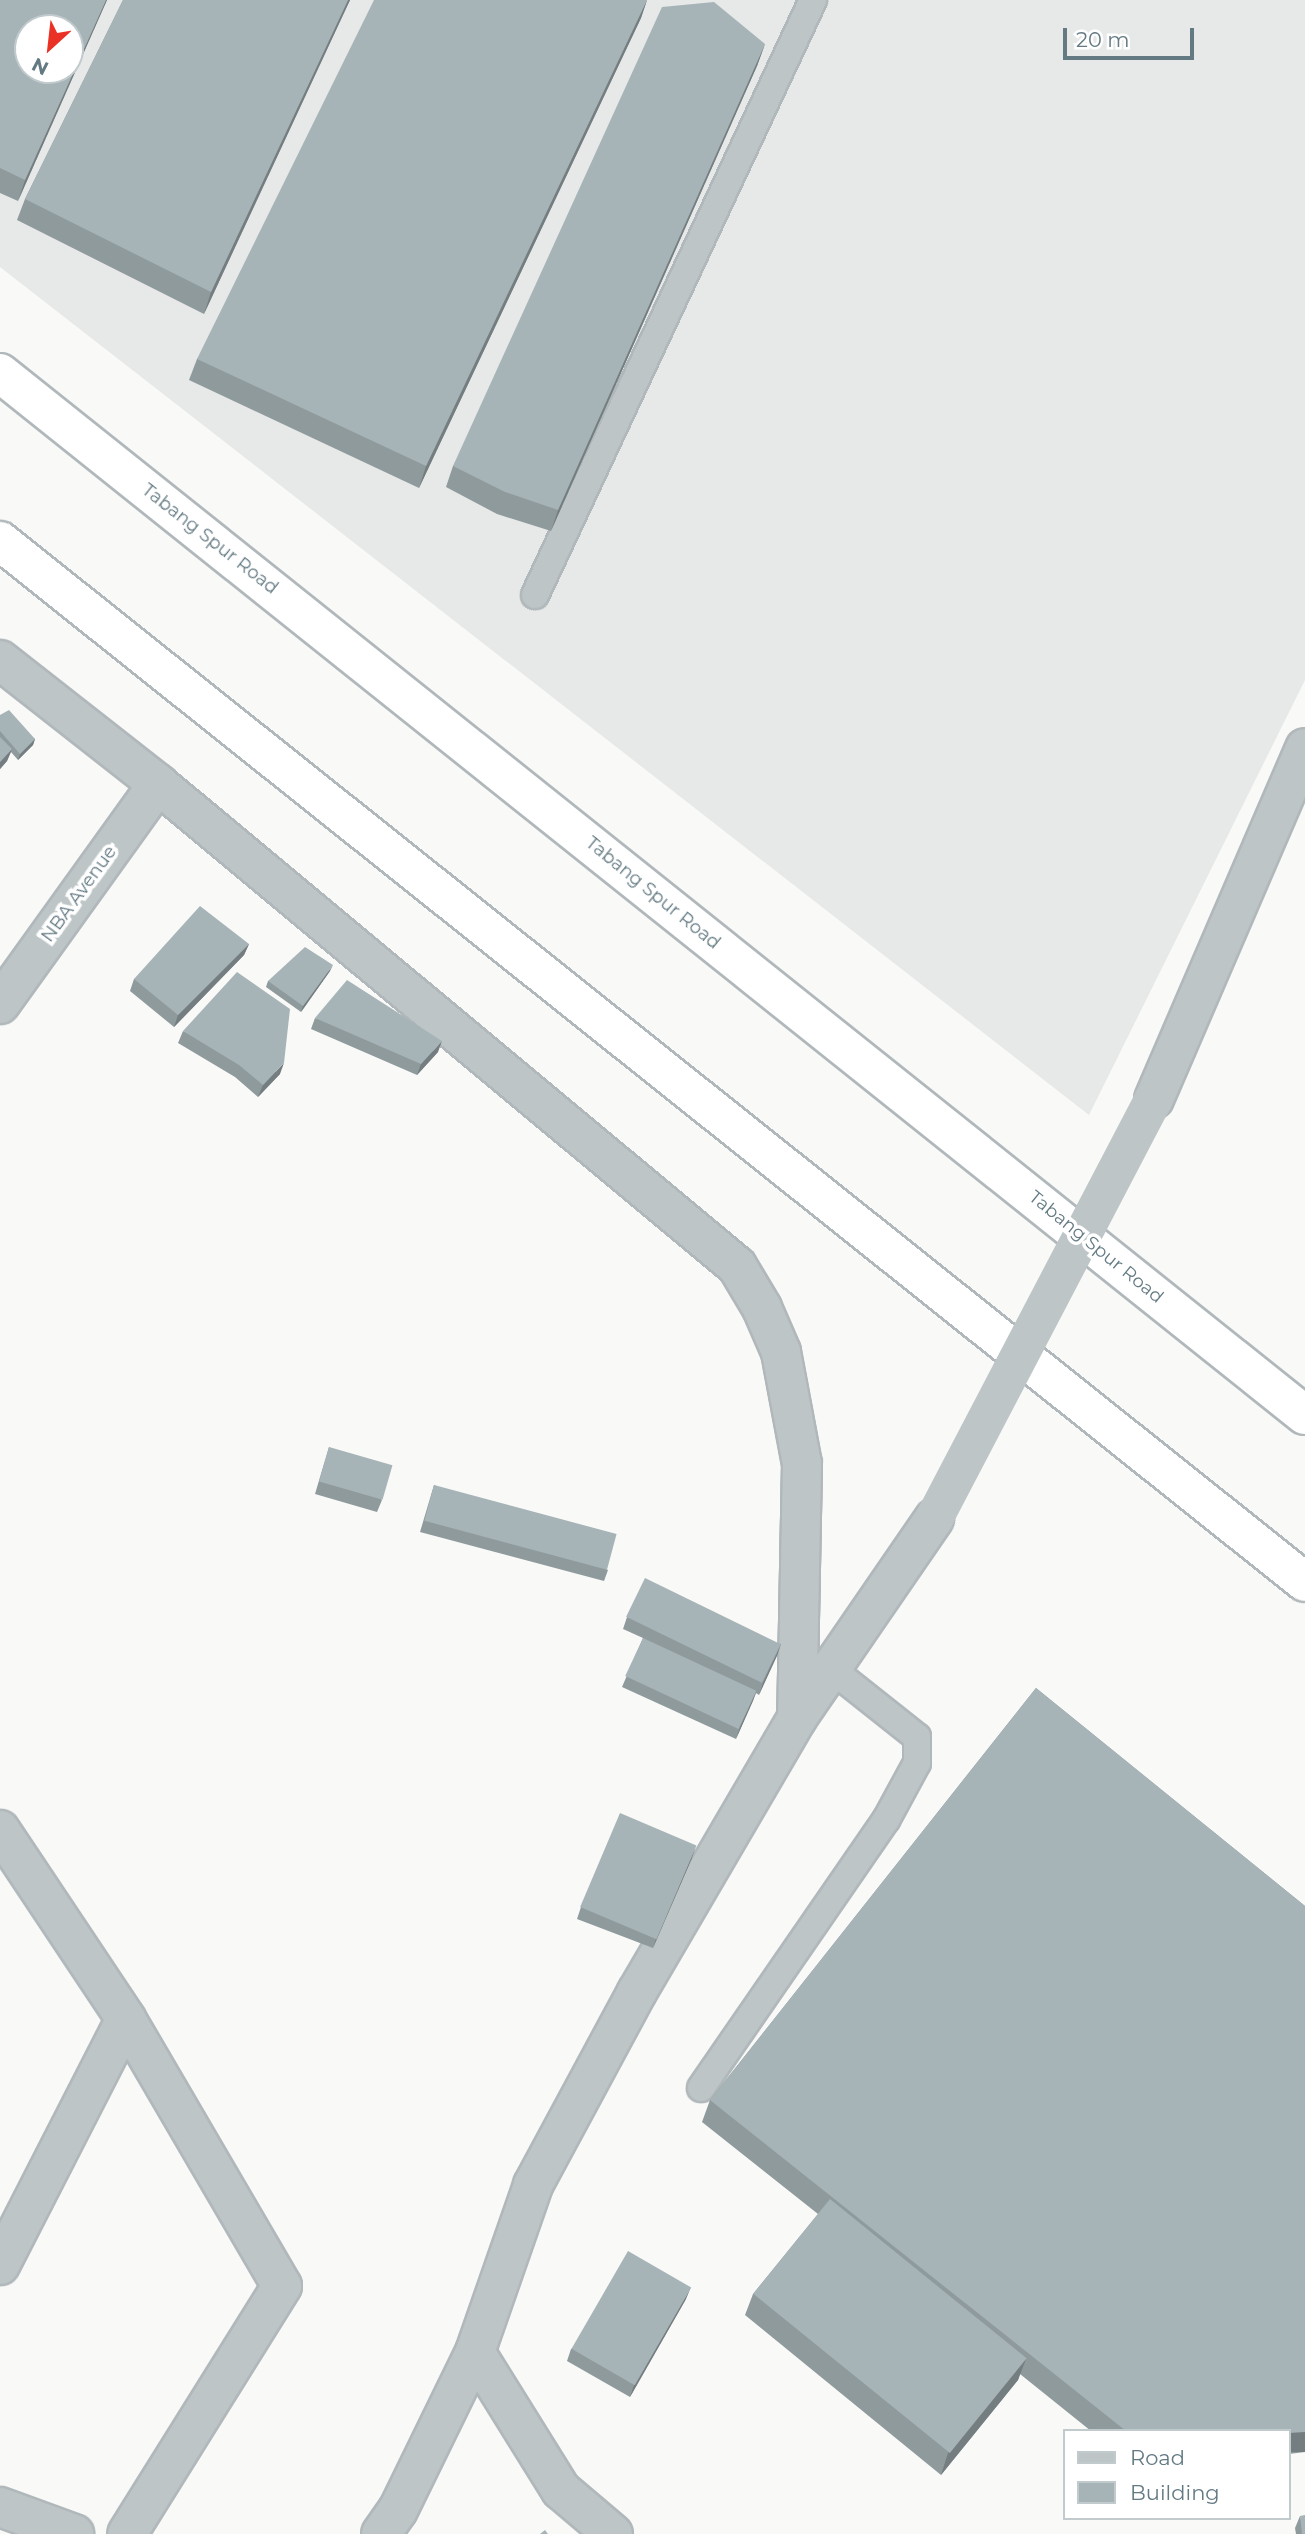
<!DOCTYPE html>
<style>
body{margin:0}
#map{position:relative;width:1305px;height:2534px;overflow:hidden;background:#f9f9f7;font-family:Montserrat,sans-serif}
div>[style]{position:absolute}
.built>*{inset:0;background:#e7e9e8}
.roads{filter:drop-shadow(2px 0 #b1b8bb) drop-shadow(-2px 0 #b1b8bb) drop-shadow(0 2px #b1b8bb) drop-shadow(0 -2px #b1b8bb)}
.service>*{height:26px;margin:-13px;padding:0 13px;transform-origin:13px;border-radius:13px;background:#bdc5c7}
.minor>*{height:38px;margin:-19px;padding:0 19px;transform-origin:19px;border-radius:19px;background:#bdc5c7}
.tertiary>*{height:38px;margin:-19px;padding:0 19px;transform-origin:19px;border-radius:19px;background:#bdc5c7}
.motorway>*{height:38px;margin:-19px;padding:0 19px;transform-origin:19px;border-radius:19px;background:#fff}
.tertiary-bridge>*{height:38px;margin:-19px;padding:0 19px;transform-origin:19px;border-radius:19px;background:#bdc5c7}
.wall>*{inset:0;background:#8f9a9d}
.shaded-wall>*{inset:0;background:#747d80;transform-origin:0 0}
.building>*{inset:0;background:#a6b3b7;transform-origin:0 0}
span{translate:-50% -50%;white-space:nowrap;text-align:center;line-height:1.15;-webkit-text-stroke:7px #fff;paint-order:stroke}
.street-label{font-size:18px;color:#637a83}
.legend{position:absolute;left:1063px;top:2429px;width:228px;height:91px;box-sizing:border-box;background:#fff;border:2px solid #c1cacd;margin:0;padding:9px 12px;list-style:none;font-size:21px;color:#637a83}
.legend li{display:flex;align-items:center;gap:14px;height:35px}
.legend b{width:35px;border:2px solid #c1cacd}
.north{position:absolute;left:14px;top:14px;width:70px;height:70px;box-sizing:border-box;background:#fff;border:2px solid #c1cacd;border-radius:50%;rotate:207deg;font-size:19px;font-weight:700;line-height:28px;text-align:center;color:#637a83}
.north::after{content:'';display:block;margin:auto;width:24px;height:32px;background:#ea3126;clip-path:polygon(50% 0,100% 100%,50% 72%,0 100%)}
.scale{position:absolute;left:1063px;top:28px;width:131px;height:32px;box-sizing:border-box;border:4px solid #637a83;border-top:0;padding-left:9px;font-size:21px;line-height:24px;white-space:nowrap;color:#637a83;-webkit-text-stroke:5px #fff;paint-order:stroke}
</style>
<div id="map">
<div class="built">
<i style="clip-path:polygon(evenodd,0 0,1305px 0,1305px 680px,1089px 1115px,0 267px,0 0,28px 28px,70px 28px,70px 70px,28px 70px,28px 28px)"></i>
</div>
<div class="roads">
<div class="service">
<i style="left:535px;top:595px;width:657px;rotate:-64.96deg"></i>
<i style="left:701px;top:2088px;width:326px;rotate:-55.4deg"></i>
<i style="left:886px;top:1820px;width:65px;rotate:-61.5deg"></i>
<i style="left:917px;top:1763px;width:26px;rotate:-90deg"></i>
<i style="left:917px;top:1737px;width:111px;rotate:-141.6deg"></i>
</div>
<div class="minor">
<i style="left:0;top:660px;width:201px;rotate:38.1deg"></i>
<i style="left:158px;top:784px;width:753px;rotate:39.78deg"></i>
<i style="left:737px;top:1266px;width:49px;rotate:59.2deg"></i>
<i style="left:762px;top:1308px;width:48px;rotate:66.6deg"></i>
<i style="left:781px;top:1352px;width:114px;rotate:79.4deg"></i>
<i style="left:802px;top:1464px;width:254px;rotate:91.1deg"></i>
<i style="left:0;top:1004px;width:271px;rotate:-54.3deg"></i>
<i style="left:0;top:1830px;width:227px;rotate:56.3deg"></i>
<i style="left:126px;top:2019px;width:309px;rotate:59.7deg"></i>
<i style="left:282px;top:2286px;width:292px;rotate:122deg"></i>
<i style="left:0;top:2265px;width:276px;rotate:-62.9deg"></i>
<i style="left:475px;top:2352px;width:163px;rotate:58.1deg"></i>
<i style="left:561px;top:2490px;width:68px;rotate:40.2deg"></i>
<i style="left:0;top:2507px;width:79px;rotate:20deg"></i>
</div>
<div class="tertiary">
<i style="left:1154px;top:1099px;width:382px;rotate:-66.7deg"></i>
<i style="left:381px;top:2534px;width:29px;rotate:-55deg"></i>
<i style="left:398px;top:2510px;width:176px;rotate:-64deg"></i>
<i style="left:475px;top:2352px;width:177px;rotate:-70.8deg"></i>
<i style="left:533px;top:2185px;width:219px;rotate:-61.7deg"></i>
<i style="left:637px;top:1992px;width:317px;rotate:-59.7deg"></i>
<i style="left:797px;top:1718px;width:242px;rotate:-55.5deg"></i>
</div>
<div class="motorway">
<i style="left:0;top:373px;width:1670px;rotate:38.61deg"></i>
<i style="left:0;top:541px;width:1669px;rotate:38.58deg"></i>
</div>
</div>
<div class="tertiary-bridge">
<i style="left:934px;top:1519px;width:474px;rotate:-62.4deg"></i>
</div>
<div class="wall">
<i style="clip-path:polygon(0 0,107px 0,18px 201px,0 193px)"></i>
<i style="clip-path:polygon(123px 0,350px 0,204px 314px,17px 220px,25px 199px)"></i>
<i style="clip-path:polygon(647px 0,641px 18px,419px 488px,189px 380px,197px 359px)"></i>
<i style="clip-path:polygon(765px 44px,757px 66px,551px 531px,497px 514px,446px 487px,453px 466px)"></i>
<i style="clip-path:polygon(0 715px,35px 739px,33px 745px,18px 760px,11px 752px,7px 761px,0 769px)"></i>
<i style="clip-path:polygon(249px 944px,244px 955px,174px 1027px,130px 991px,134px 979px)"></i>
<i style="clip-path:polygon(330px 971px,301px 1012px,266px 987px,268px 981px)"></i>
<i style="clip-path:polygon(315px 1018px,438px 1052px,417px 1075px,311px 1029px)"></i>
<i style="clip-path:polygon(183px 1031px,280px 1074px,258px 1097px,235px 1077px,178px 1043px)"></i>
<i style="clip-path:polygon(329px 1447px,382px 1500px,377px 1512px,315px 1494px)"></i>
<i style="clip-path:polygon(434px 1485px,608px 1570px,604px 1581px,420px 1532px)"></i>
<i style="clip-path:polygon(627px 1617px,781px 1644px,759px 1695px,756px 1693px,736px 1739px,622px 1687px,643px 1638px,623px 1629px)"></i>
<i style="clip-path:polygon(1036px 1688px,1305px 1906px,1305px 2452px,1289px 2454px,1289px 2431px,1091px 2431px,1020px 2374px,1018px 2380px,941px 2475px,745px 2315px,753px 2294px,818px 2214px,702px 2122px,710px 2100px)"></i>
<i style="clip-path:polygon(692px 1858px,653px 1948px,577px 1919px,581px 1907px)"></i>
<i style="clip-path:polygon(686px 2299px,630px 2397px,567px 2361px,571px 2349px)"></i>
<i style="clip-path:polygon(1300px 2516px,1305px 2534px,1296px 2534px,1295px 2528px)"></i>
</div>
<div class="shaded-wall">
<i style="clip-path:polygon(106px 0,107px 0,18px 201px,25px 180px)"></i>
<i style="clip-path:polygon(348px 0,350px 0,204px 314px,211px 292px)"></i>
<i style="clip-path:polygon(647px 0,641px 18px,419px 488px,426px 466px)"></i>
<i style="clip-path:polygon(765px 44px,757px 66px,551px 531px,558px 510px)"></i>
<i style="clip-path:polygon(35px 739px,33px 745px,18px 760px,20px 754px)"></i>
<i style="clip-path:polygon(12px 749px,7px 761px,0 769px,0 762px)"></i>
<i style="clip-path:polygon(249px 944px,244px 955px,174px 1027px,178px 1015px)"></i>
<i style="clip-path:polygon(333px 965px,330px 971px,301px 1012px,303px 1006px)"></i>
<i style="clip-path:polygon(442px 1041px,438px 1052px,417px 1075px,421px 1064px)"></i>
<i style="clip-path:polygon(284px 1063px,280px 1074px,258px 1097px,263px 1085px)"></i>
<i style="clip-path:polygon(781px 1644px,777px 1656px,759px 1695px,763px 1683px)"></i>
<i style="clip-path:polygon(757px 1690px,753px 1701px,736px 1739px,740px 1727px)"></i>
<i style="clip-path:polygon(696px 1846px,692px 1858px,653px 1948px,657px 1936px)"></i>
<i style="clip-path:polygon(691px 2287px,686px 2299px,630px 2397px,634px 2385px)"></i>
<i style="clip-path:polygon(1026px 2359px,1018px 2380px,941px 2475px,948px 2453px)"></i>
<i style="left:1305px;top:2432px;width:20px;height:16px;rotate:90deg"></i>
</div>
<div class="building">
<i style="clip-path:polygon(evenodd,0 0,106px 0,25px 180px,0 168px,0 0,28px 28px,70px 28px,70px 70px,28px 70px,28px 28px)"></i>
<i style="clip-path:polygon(123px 0,348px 0,211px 292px,25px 199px)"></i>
<i style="clip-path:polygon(374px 0,647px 0,426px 466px,197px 359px)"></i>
<i style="clip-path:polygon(714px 2px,765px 44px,558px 510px,505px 492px,453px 466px,662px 7px)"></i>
<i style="clip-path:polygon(9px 710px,35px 739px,20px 754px,0 731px,0 715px)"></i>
<i style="clip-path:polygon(0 737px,12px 749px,0 762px)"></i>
<i style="clip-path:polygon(200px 906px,249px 944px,178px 1015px,134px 979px)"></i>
<i style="clip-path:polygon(305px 947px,333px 965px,303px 1006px,268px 981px)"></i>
<i style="clip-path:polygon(237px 972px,290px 1009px,284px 1063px,263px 1085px,239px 1065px,183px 1031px)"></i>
<i style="clip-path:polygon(347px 980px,442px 1041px,421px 1064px,315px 1018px)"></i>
<i style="left:329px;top:1447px;width:66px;height:36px;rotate:16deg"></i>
<i style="left:434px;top:1485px;width:189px;height:37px;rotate:15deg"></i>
<i style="left:645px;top:1578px;width:151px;height:43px;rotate:26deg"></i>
<i style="left:643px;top:1638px;width:125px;height:42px;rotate:25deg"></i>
<i style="clip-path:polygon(1036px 1688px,1305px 1906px,1305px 2432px,1289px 2433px,1289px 2431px,1126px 2431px,710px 2100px)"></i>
<i style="left:620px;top:1813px;width:83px;height:102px;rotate:23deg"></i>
<i style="left:830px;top:2199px;width:253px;height:122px;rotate:39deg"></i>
<i style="left:628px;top:2251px;width:73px;height:113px;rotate:30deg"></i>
<i style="clip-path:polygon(1305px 2515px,1305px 2534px,1302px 2534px,1300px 2516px)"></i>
<i style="clip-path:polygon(545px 2530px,548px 2534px,540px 2534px)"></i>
</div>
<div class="street-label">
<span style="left:210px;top:539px;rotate:38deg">Tabang Spur Road</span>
<span style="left:653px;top:893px;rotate:39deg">Tabang Spur Road</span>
<span style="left:79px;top:894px;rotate:-54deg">NBA Avenue</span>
<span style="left:1096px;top:1247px;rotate:39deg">Tabang Spur Road</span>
</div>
<ul class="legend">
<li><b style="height:9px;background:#bdc5c7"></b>Road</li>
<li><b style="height:19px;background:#a6b3b7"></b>Building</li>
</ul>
<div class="north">N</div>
<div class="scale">20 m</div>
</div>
